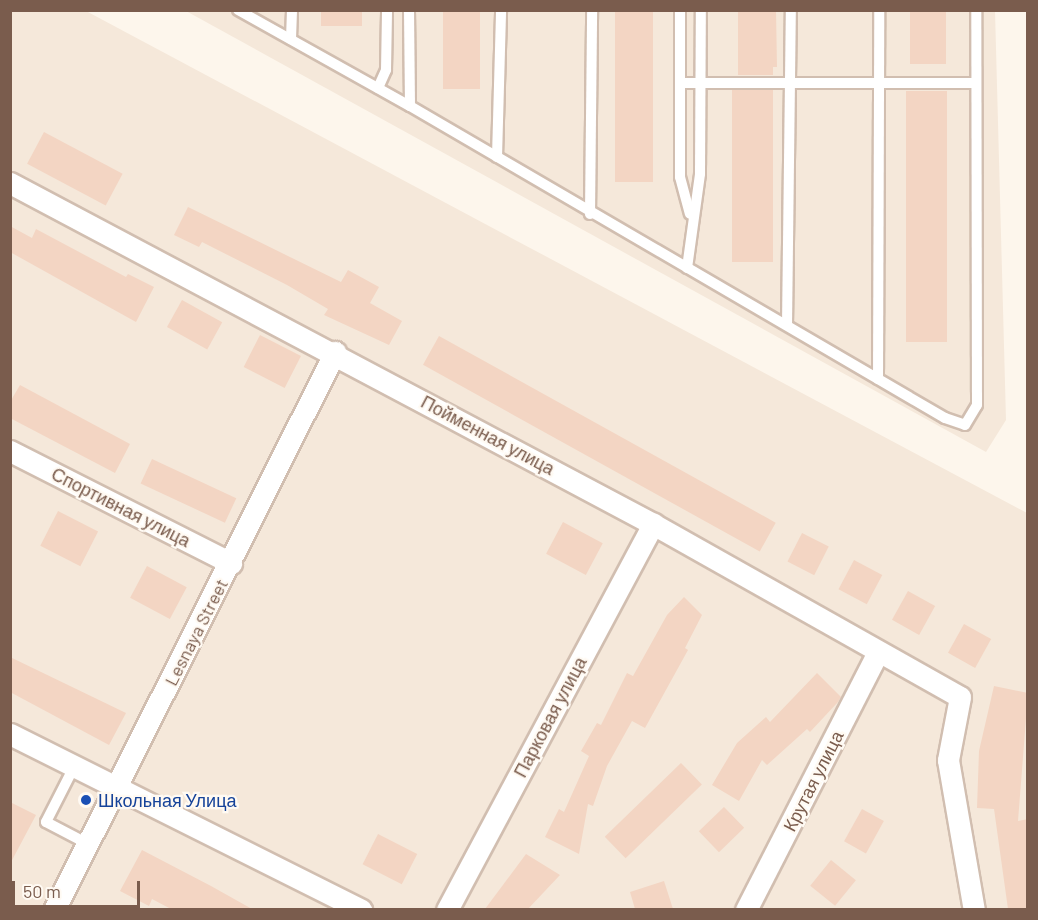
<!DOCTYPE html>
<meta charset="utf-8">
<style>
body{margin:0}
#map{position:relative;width:1038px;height:920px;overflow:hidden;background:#fdf6ec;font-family:Barlow,sans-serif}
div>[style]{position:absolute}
.residential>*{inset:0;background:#f5e8da}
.building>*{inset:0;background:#f3d5c3;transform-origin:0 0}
.roads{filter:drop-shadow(2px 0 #d1beb0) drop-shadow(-2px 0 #d1beb0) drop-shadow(0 2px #d1beb0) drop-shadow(0 -2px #d1beb0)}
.service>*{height:10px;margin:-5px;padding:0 5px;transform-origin:5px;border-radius:5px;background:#fff}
.minor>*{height:21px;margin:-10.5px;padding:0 10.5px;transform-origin:10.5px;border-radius:10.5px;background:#fff}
.dots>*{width:16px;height:16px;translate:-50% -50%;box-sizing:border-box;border:3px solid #fffaf3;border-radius:50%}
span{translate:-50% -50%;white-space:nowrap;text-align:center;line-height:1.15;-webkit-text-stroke:4.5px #fffaf3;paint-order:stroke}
.street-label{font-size:18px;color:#7a5c4d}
.transit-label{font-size:18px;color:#164399}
.left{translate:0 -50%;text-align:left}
.frame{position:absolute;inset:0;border:12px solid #7a5c4d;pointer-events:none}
.scale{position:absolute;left:12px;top:881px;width:128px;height:27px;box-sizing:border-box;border:3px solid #7a5c4d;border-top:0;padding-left:8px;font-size:18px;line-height:21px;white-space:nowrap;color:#7a5c4d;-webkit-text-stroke:4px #fffaf3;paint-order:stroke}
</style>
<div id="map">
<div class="residential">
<i style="clip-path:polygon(10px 11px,86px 11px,1027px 513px,1027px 909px,11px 909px)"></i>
<i style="clip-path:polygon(186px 11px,995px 11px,1006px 420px,986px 452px)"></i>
</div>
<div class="building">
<i style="left:321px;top:10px;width:41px;height:16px"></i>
<i style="left:443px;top:10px;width:37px;height:79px"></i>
<i style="left:615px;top:10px;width:38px;height:172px"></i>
<i style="clip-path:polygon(738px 10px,776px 10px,777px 67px,773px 67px,773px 75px,738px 75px)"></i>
<i style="left:910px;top:10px;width:36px;height:54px"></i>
<i style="left:732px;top:90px;width:41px;height:172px"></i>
<i style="left:906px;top:91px;width:41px;height:251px"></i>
<i style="left:44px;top:132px;width:89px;height:36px;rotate:28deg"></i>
<i style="clip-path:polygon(188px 207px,341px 282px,348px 270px,379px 287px,370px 303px,402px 321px,389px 345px,324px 315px,328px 309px,287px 285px,202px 242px,199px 247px,174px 235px)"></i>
<i style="clip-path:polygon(10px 226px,32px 238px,36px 229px,126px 277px,128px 274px,154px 287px,136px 322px,10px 252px)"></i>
<i style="left:182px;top:300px;width:46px;height:31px;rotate:29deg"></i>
<i style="left:260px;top:335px;width:46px;height:36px;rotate:27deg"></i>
<i style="left:439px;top:336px;width:385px;height:33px;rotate:29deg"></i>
<i style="clip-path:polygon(20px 385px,130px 444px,115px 473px,10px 418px,10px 402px)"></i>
<i style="left:152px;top:459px;width:93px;height:27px;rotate:25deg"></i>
<i style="left:58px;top:511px;width:45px;height:39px;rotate:27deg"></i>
<i style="left:563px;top:522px;width:45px;height:36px;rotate:28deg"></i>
<i style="left:802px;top:533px;width:30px;height:32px;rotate:27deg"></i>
<i style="left:854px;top:560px;width:32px;height:33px;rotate:28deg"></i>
<i style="left:147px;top:566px;width:45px;height:36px;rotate:28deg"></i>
<i style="left:908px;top:591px;width:31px;height:33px;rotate:29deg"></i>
<i style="clip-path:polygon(684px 597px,702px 615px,685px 648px,688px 650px,645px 728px,632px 721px,607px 766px,593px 806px,588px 804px,579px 854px,545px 837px,559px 809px,564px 812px,589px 756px,581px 751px,597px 723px,601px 725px,627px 673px,633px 676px,667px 615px)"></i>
<i style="left:964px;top:624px;width:31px;height:33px;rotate:29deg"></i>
<i style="clip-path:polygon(10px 657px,126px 713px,109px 745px,10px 692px)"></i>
<i style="clip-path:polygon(817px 673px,841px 697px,838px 702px,810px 732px,807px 729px,767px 765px,762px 760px,739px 801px,712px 785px,737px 743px,766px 717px,770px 722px)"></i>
<i style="clip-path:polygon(994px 686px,1028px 693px,1018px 821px,1028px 819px,1028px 909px,1008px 909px,994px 809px,977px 808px,979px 751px)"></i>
<i style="left:681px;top:763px;width:30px;height:106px;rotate:46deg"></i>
<i style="clip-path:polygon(10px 802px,36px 815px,10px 864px)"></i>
<i style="left:724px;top:807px;width:29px;height:35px;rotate:46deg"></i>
<i style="left:862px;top:809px;width:25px;height:37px;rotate:29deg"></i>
<i style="left:378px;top:834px;width:44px;height:34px;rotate:27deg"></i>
<i style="clip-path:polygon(142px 850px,211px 886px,252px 909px,171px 909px,152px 899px,149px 906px,120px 891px)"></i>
<i style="clip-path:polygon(526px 854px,560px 875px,528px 909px,485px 909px)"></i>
<i style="left:831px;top:860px;width:32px;height:33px;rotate:39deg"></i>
<i style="clip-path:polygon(664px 881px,673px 909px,635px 909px,630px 892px)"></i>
</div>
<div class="roads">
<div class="service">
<i style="left:238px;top:10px;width:197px;rotate:29.2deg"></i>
<i style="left:410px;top:106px;width:619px;rotate:30.25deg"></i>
<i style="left:945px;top:418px;width:21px;rotate:19deg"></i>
<i style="left:965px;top:425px;width:23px;rotate:-59deg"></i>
<i style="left:977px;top:405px;width:395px;rotate:-90.1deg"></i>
<i style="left:409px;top:10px;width:96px;rotate:89.4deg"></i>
<i style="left:680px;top:10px;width:167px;rotate:90deg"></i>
<i style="left:680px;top:177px;width:38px;rotate:75deg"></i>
<i style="left:291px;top:39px;width:29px;rotate:-88deg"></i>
<i style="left:680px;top:83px;width:296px"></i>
<i style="left:378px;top:88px;width:20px;rotate:-66deg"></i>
<i style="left:386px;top:70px;width:60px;rotate:-89deg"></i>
<i style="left:497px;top:157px;width:147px;rotate:-88.4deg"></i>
<i style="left:590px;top:214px;width:204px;rotate:-89.4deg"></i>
<i style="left:687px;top:268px;width:95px;rotate:-82.1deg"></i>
<i style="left:700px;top:174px;width:164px;rotate:-89.7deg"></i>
<i style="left:787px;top:325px;width:315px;rotate:-89.3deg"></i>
<i style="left:878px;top:379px;width:369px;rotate:-89.8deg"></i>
<i style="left:75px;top:765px;width:64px;rotate:117deg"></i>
<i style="left:46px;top:822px;width:47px;rotate:27.6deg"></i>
</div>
<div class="minor">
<i style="left:10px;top:183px;width:728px;rotate:27.94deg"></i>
<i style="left:653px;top:524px;width:352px;rotate:29.4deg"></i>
<i style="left:960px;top:697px;width:64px;rotate:100.8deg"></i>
<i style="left:948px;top:760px;width:152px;rotate:80.2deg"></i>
<i style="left:10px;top:451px;width:248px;rotate:26.9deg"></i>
<i style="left:10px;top:734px;width:393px;rotate:26.6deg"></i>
<i style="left:54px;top:910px;width:625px;rotate:-63.27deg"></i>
<i style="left:447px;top:910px;width:438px;rotate:-61.9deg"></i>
<i style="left:746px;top:910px;width:290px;rotate:-62.9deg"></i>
</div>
</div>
<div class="dots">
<i style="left:86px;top:800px;background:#1a4fb4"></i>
</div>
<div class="street-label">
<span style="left:488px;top:435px;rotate:28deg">Пойменная улица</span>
<span style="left:121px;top:507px;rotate:27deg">Спортивная улица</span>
<span style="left:196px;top:632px;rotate:-63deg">Lesnaya Street</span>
<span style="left:550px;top:717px;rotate:-62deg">Парковая улица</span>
<span style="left:813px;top:781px;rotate:-63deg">Крутая улица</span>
</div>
<div class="transit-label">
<span class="left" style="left:98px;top:800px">Школьная Улица</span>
</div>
<div class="frame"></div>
<div class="scale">50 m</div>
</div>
